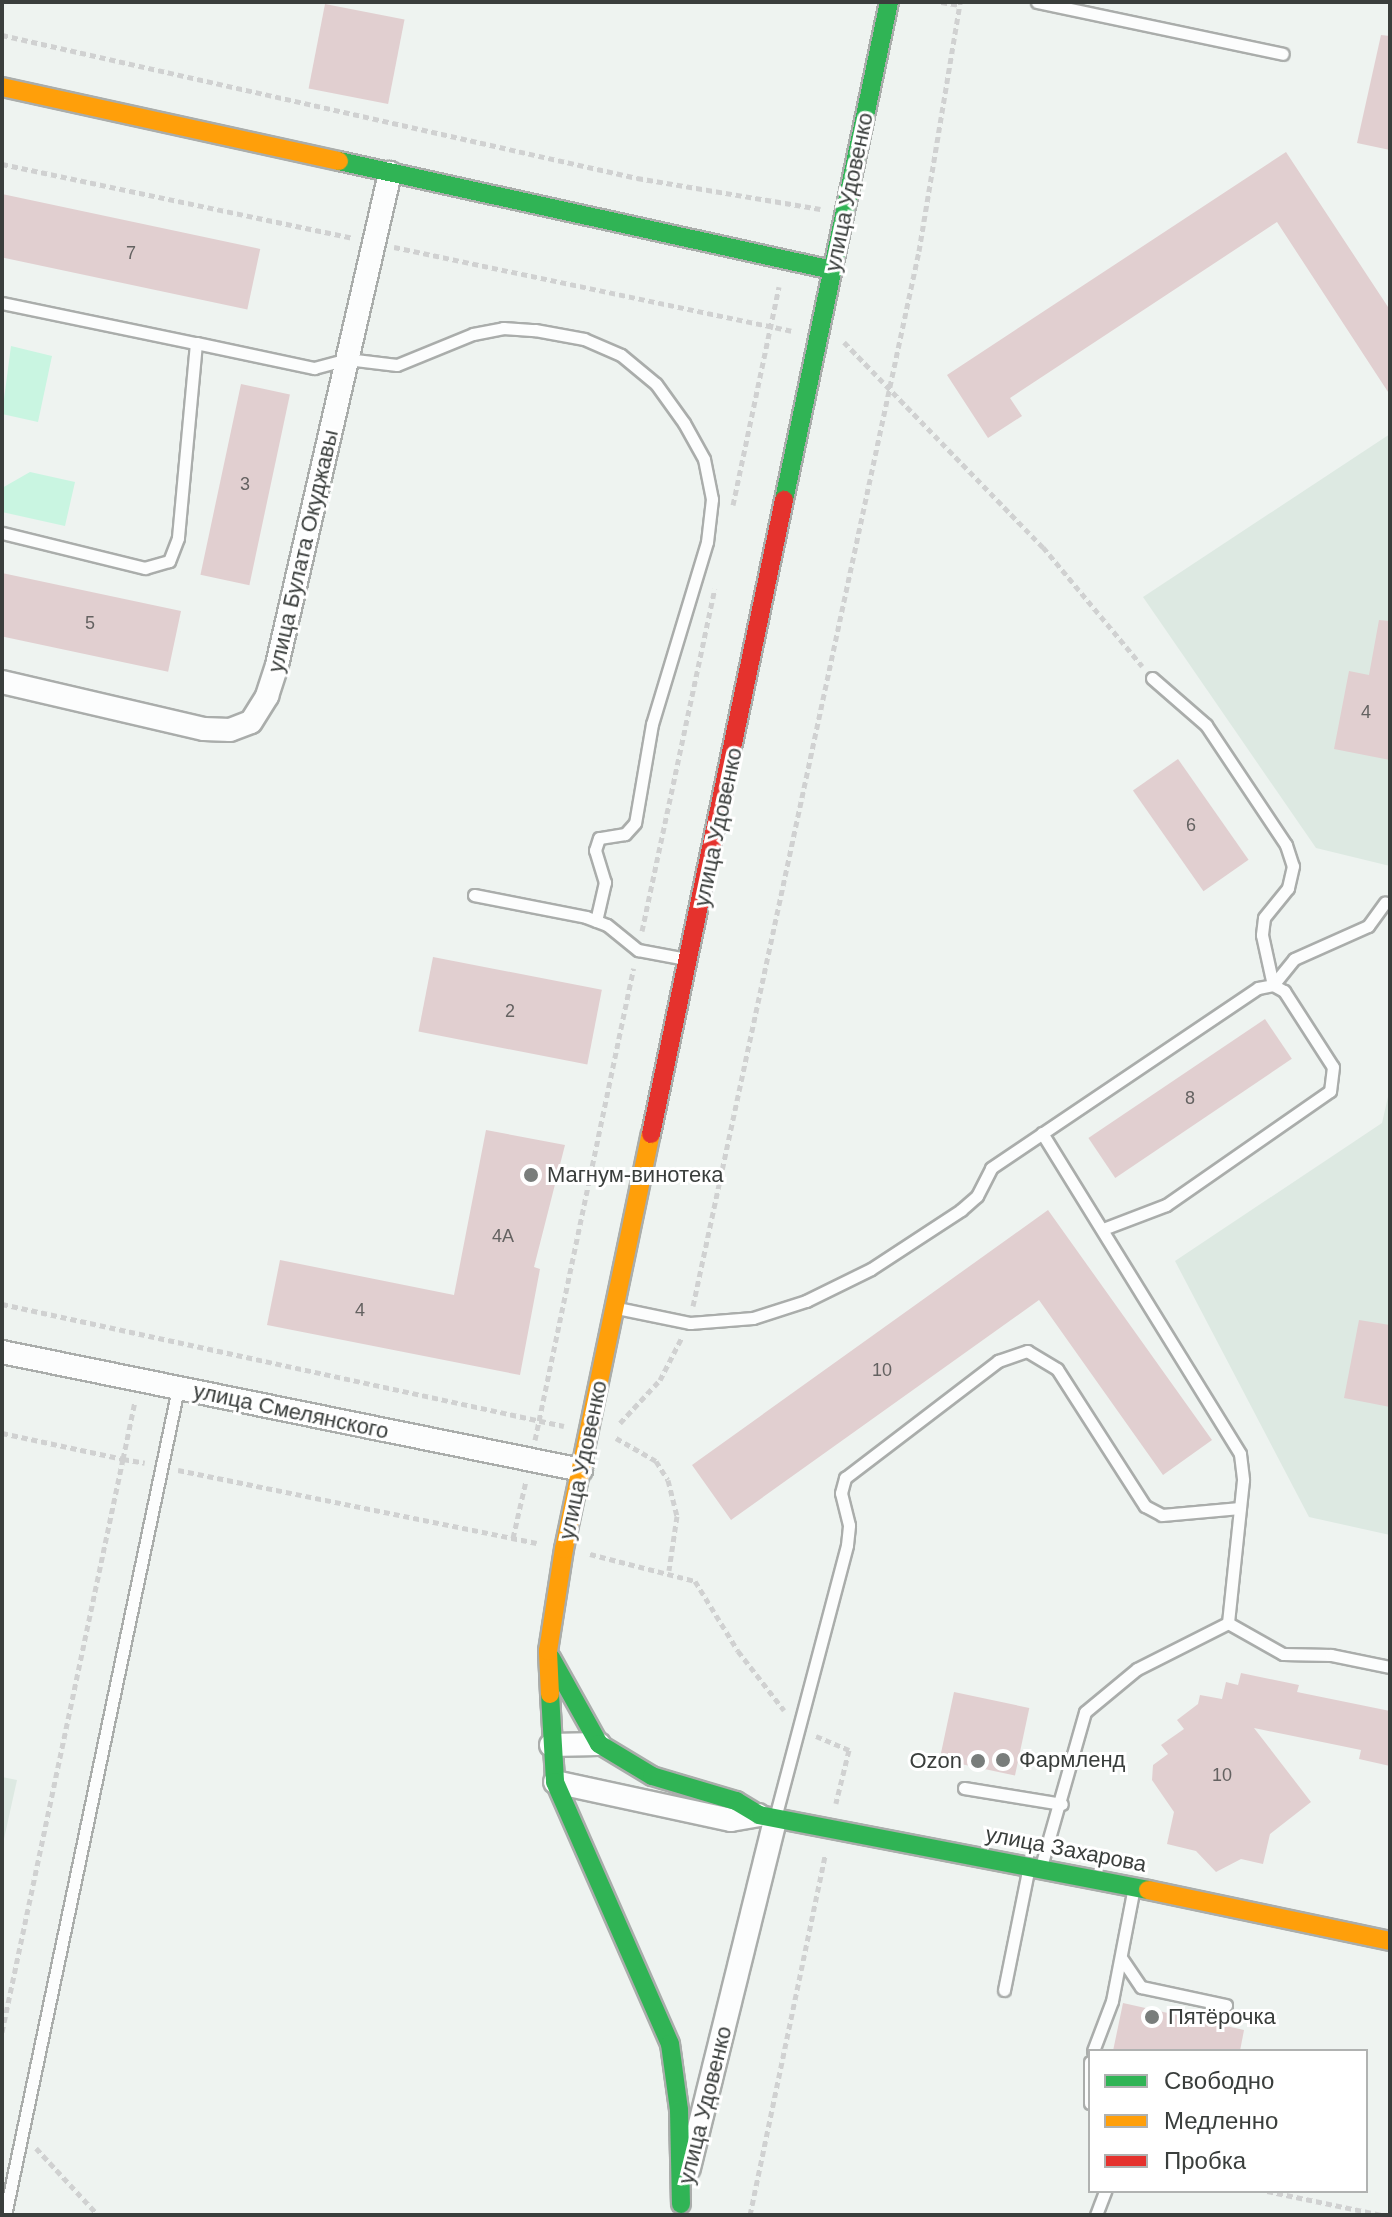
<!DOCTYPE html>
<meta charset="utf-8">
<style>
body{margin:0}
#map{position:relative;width:1392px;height:2217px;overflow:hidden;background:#eef3f0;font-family:Helvetica,sans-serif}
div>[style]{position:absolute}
.built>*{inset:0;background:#dde9e2}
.green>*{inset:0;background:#c9f5e1}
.building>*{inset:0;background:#e1cfd0;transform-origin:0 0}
.path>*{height:5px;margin-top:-2.5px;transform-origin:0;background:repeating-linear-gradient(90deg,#d0d1d1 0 6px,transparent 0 10px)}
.roads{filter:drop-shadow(2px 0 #aaadab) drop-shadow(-2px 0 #aaadab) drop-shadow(0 2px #aaadab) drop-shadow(0 -2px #aaadab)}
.lane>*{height:11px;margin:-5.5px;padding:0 5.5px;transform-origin:5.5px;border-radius:5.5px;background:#fcfdfd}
.street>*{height:22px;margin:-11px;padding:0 11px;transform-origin:11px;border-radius:11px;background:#fcfdfd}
.fast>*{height:18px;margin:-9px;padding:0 9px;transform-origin:9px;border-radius:9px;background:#30b455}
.slow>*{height:18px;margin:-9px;padding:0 9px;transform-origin:9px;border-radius:9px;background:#ff9f0a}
.jam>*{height:18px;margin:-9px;padding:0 9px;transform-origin:9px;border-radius:9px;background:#e5322d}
.dots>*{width:22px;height:22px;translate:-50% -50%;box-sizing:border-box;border:4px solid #fff;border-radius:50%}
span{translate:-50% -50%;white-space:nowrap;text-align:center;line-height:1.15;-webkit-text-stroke:6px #fff;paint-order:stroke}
.number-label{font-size:18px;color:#646261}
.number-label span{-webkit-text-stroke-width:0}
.street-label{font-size:22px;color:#3a3e3c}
.poi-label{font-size:22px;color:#3a3e3c}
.left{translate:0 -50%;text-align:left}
.right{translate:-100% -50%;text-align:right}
.frame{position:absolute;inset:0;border:4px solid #3a3e3c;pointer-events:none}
.legend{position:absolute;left:1088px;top:2049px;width:280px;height:144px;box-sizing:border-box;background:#fff;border:2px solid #b0b2b1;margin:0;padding:10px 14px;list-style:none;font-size:24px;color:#3a3e3c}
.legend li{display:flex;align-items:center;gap:16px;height:40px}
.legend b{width:40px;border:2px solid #b0b2b1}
</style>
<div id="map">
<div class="built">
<i style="clip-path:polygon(1390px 434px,1390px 866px,1316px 848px,1143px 597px)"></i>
<i style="clip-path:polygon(1390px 1088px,1390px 1535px,1309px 1517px,1175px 1261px,1382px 1123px)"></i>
<i style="clip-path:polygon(2px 1777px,17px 1780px,2px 1848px)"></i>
</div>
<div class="green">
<i style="clip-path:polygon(11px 346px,52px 356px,38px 422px,2px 414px)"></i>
<i style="clip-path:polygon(30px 472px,75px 482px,65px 526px,2px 512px,2px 488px)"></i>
</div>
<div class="building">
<i style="left:325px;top:4px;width:81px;height:86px;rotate:11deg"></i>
<i style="clip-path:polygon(1381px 35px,1390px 36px,1390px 150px,1357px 143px)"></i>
<i style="clip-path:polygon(1286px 152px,1390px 310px,1390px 395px,1277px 222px,1010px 398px,1022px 416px,988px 438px,947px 375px)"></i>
<i style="left:2px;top:194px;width:264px;height:62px;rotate:12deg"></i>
<i style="left:241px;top:384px;width:50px;height:195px;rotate:12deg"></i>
<i style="left:2px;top:573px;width:183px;height:62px;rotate:12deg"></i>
<i style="clip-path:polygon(1379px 620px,1390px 621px,1390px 760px,1334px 749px,1349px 671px,1369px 675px)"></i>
<i style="left:1178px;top:759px;width:123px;height:55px;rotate:55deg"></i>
<i style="left:433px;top:957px;width:172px;height:76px;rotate:11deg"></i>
<i style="left:1265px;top:1019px;width:48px;height:213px;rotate:56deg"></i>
<i style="clip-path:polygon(486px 1130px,565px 1145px,534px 1267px,540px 1269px,520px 1375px,267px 1325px,280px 1260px,454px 1295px)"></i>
<i style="clip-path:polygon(1048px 1210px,1212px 1440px,1163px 1475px,1039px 1300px,731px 1520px,692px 1465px)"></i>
<i style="clip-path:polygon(1359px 1320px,1390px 1325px,1390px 1407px,1344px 1398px)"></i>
<i style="clip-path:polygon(1241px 1673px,1299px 1685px,1297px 1692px,1390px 1711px,1390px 1766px,1359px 1759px,1361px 1750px,1254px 1728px,1311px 1802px,1270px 1834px,1263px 1864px,1241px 1859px,1216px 1872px,1196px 1851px,1167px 1844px,1174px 1812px,1152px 1780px,1153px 1765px,1168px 1754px,1161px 1745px,1184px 1729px,1177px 1720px,1198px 1704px,1200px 1695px,1222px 1699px,1226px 1682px,1238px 1685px)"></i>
<i style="left:954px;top:1692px;width:77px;height:69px;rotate:12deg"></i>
<i style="clip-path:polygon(1123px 2003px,1244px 2030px,1240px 2051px,1113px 2051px)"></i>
</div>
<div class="path">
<i style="left:941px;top:2px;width:18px;rotate:9deg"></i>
<i style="left:2px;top:35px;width:651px;rotate:12.69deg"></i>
<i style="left:637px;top:178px;width:186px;rotate:9.6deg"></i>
<i style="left:2px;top:164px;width:359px;rotate:11.9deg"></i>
<i style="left:394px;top:247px;width:406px;rotate:11.9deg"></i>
<i style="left:844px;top:342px;width:286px;rotate:45.9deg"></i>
<i style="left:1043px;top:547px;width:155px;rotate:50.2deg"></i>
<i style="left:733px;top:505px;width:223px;rotate:-78.1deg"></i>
<i style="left:642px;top:931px;width:350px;rotate:-78deg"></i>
<i style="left:2px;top:1304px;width:575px;rotate:12.25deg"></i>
<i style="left:693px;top:1306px;width:1079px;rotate:-77.91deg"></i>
<i style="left:919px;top:251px;width:252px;rotate:-80.6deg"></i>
<i style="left:620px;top:1423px;width:59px;rotate:-47.1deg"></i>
<i style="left:660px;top:1380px;width:48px;rotate:-62.9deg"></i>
<i style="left:2px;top:1433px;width:124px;rotate:12.1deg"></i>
<i style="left:123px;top:1459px;width:59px;rotate:-78.3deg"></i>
<i style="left:616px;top:1438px;width:46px;rotate:29.9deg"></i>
<i style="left:656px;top:1461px;width:22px;rotate:58deg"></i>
<i style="left:668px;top:1480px;width:37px;rotate:76deg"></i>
<i style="left:677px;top:1516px;width:55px;rotate:98.4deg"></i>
<i style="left:535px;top:1440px;width:482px;rotate:-78.2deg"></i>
<i style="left:178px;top:1470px;width:366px;rotate:11.5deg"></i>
<i style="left:513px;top:1538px;width:58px;rotate:-77.2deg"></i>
<i style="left:590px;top:1554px;width:108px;rotate:14.4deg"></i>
<i style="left:695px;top:1581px;width:82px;rotate:58.4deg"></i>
<i style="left:738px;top:1651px;width:75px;rotate:52.1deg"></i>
<i style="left:816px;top:1736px;width:36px;rotate:23deg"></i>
<i style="left:849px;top:1750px;width:55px;rotate:103.8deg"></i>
<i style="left:2px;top:2032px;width:586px;rotate:-78.08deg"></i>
<i style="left:123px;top:1459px;width:22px;rotate:10deg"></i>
<i style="left:36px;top:2148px;width:91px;rotate:47.2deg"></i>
<i style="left:1267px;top:2191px;width:117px;rotate:11.8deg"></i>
<i style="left:750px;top:2215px;width:367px;rotate:-78.2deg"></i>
</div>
<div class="roads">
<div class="lane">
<i style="left:1037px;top:2px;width:251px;rotate:11.9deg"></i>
<i style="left:2px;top:303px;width:198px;rotate:11.7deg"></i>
<i style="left:196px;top:343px;width:196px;rotate:95.3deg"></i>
<i style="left:178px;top:538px;width:25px;rotate:111deg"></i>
<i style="left:169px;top:561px;width:25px;rotate:164deg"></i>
<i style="left:145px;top:568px;width:147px;rotate:-166.2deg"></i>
<i style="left:196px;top:343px;width:121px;rotate:12deg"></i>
<i style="left:314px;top:368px;width:34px;rotate:-15deg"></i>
<i style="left:347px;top:359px;width:50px;rotate:6.8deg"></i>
<i style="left:397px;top:365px;width:82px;rotate:-22.2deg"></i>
<i style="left:473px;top:334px;width:31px;rotate:-11deg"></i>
<i style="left:503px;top:328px;width:32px;rotate:4deg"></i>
<i style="left:535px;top:330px;width:50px;rotate:10.4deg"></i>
<i style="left:584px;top:339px;width:40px;rotate:23.4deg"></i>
<i style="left:621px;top:355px;width:45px;rotate:39.6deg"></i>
<i style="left:656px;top:384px;width:48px;rotate:54.3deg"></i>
<i style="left:684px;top:423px;width:41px;rotate:60.9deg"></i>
<i style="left:704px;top:459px;width:41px;rotate:78.7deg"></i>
<i style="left:712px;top:499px;width:43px;rotate:96.6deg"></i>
<i style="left:707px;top:542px;width:190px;rotate:106.8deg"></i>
<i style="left:652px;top:724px;width:100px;rotate:99.7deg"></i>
<i style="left:635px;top:823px;width:15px;rotate:132deg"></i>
<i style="left:625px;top:834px;width:26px;rotate:171deg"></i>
<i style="left:599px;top:838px;width:13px;rotate:108deg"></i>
<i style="left:595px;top:850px;width:34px;rotate:73deg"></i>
<i style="left:605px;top:882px;width:40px;rotate:103deg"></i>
<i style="left:1152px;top:678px;width:72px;rotate:41deg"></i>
<i style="left:1206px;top:725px;width:144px;rotate:56.3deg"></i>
<i style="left:1286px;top:845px;width:22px;rotate:72deg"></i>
<i style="left:1293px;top:866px;width:23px;rotate:103deg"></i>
<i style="left:1288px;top:888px;width:38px;rotate:129deg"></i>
<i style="left:1264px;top:918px;width:17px;rotate:97deg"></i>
<i style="left:1262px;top:935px;width:51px;rotate:77.6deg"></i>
<i style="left:474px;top:895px;width:114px;rotate:11.1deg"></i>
<i style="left:586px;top:917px;width:22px;rotate:21deg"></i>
<i style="left:607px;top:925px;width:40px;rotate:39deg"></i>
<i style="left:638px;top:950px;width:49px;rotate:10.6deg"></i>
<i style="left:1273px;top:985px;width:33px;rotate:-51deg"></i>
<i style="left:1294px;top:959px;width:81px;rotate:-24deg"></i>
<i style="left:1368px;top:926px;width:29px;rotate:-54deg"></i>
<i style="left:1042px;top:1133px;width:377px;rotate:58.3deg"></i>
<i style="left:1240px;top:1454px;width:26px;rotate:83deg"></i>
<i style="left:1243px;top:1480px;width:144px;rotate:96deg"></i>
<i style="left:1228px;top:1623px;width:63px;rotate:29.4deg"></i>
<i style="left:1283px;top:1654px;width:48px;rotate:1.2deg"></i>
<i style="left:1331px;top:1655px;width:60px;rotate:11.5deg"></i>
<i style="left:617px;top:1308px;width:75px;rotate:11.6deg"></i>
<i style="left:690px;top:1323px;width:63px;rotate:-4.5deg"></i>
<i style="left:753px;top:1318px;width:56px;rotate:-17.8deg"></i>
<i style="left:806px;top:1301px;width:72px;rotate:-26.2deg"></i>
<i style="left:871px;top:1269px;width:108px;rotate:-33.2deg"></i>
<i style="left:961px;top:1210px;width:21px;rotate:-41deg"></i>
<i style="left:977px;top:1196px;width:31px;rotate:-63deg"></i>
<i style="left:991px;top:1168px;width:322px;rotate:-34deg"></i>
<i style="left:1258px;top:988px;width:15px;rotate:-11deg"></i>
<i style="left:1273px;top:985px;width:13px;rotate:29deg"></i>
<i style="left:1284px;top:991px;width:90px;rotate:57.2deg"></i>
<i style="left:1333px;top:1067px;width:24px;rotate:97deg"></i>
<i style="left:1330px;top:1091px;width:200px;rotate:145.2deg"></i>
<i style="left:1166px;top:1205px;width:67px;rotate:159.1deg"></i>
<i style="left:964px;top:1788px;width:99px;rotate:9.3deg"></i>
<i style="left:776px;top:1814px;width:278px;rotate:-75.2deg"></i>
<i style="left:847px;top:1545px;width:20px;rotate:-84deg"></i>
<i style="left:849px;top:1525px;width:33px;rotate:-104deg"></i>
<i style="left:841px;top:1493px;width:16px;rotate:-75deg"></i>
<i style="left:845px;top:1478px;width:193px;rotate:-37.4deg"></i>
<i style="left:998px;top:1361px;width:31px;rotate:-19deg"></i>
<i style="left:1027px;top:1351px;width:35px;rotate:31deg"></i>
<i style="left:1057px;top:1369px;width:163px;rotate:57.3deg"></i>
<i style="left:1145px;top:1506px;width:19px;rotate:28deg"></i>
<i style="left:1162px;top:1515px;width:78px;rotate:-5.1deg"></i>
<i style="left:1042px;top:1863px;width:157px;rotate:-74.1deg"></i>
<i style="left:1085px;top:1712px;width:67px;rotate:-39.6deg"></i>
<i style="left:1137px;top:1669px;width:102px;rotate:-26.8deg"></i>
<i style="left:1122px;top:1959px;width:34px;rotate:56deg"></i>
<i style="left:1141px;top:1987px;width:87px;rotate:12deg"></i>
<i style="left:1004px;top:1990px;width:126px;rotate:-78.6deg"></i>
<i style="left:1093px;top:2051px;width:53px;rotate:-69.2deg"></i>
<i style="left:1112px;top:2001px;width:116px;rotate:-79.1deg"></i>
<i style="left:1090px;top:2062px;width:41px;rotate:90deg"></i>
<i style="left:5px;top:2215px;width:845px;rotate:-78.18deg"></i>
<i style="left:1096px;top:2215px;width:26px;rotate:-69deg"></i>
</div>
<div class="street">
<i style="left:2px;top:682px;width:207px;rotate:13.1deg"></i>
<i style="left:204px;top:729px;width:26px;rotate:2deg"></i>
<i style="left:230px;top:730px;width:22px;rotate:-21deg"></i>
<i style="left:251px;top:722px;width:31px;rotate:-58deg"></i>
<i style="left:267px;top:696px;width:33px;rotate:-72deg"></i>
<i style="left:277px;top:665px;width:505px;rotate:-77.06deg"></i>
<i style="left:2px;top:1352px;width:591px;rotate:11.52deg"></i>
<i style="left:551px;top:1745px;width:48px;rotate:-1.2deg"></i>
<i style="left:555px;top:1782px;width:180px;rotate:12.2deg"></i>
<i style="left:731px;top:1820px;width:28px;rotate:-10deg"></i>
<i style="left:689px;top:2168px;width:358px;rotate:-76.1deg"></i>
</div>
<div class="fast">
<i style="left:339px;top:161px;width:505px;rotate:12.47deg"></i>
<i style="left:784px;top:500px;width:509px;rotate:-78.09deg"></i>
<i style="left:551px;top:1658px;width:98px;rotate:60.8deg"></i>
<i style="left:599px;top:1744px;width:62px;rotate:31.1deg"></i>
<i style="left:652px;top:1776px;width:88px;rotate:16.6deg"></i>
<i style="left:736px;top:1801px;width:27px;rotate:31deg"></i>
<i style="left:759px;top:1815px;width:396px;rotate:10.9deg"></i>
<i style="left:550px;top:1694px;width:88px;rotate:86.7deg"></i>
<i style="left:555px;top:1782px;width:286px;rotate:66.3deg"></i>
<i style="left:670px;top:2044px;width:67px;rotate:82.2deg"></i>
<i style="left:679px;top:2110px;width:94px;rotate:88.8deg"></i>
</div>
<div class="slow">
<i style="left:2px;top:87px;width:345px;rotate:12.4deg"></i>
<i style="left:550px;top:1694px;width:43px;rotate:-92.7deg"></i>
<i style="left:548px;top:1651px;width:103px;rotate:-81.1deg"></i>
<i style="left:564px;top:1549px;width:424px;rotate:-78.2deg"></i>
<i style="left:1148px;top:1890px;width:247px;rotate:11.9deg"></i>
</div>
<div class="jam">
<i style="left:651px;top:1134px;width:648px;rotate:-78.15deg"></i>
</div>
</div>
<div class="dots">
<i style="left:531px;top:1175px;background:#797d7b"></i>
<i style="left:1003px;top:1760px;background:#797d7b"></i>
<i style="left:978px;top:1761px;background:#797d7b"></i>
<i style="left:1152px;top:2017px;background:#797d7b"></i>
</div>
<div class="number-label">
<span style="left:131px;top:253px">7</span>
<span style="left:245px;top:484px">3</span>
<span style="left:90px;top:623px">5</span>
<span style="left:1366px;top:712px">4</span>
<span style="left:1191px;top:825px">6</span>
<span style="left:510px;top:1011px">2</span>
<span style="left:1190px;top:1098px">8</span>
<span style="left:503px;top:1236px">4А</span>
<span style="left:360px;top:1310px">4</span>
<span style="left:882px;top:1370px">10</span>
<span style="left:1222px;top:1775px">10</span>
</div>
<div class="street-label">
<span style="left:849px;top:192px;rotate:-78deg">улица Удовенко</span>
<span style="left:303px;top:551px;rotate:-77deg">улица Булата Окуджавы</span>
<span style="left:718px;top:827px;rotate:-78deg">улица Удовенко</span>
<span style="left:291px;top:1411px;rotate:12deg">улица Смелянского</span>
<span style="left:583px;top:1460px;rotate:-78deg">улица Удовенко</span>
<span style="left:1066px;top:1849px;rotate:11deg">улица Захарова</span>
<span style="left:705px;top:2105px;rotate:-76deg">улица Удовенко</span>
</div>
<div class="poi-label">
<span class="left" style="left:547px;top:1175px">Магнум-винотека</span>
<span class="left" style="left:1019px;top:1760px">Фармленд</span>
<span class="right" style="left:962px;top:1761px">Ozon</span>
<span class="left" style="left:1168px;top:2017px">Пятёрочка</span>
</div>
<div class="frame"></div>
<ul class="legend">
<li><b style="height:10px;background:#30b455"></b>Свободно</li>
<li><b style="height:10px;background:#ff9f0a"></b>Медленно</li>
<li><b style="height:10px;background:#e5322d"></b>Пробка</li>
</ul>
</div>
